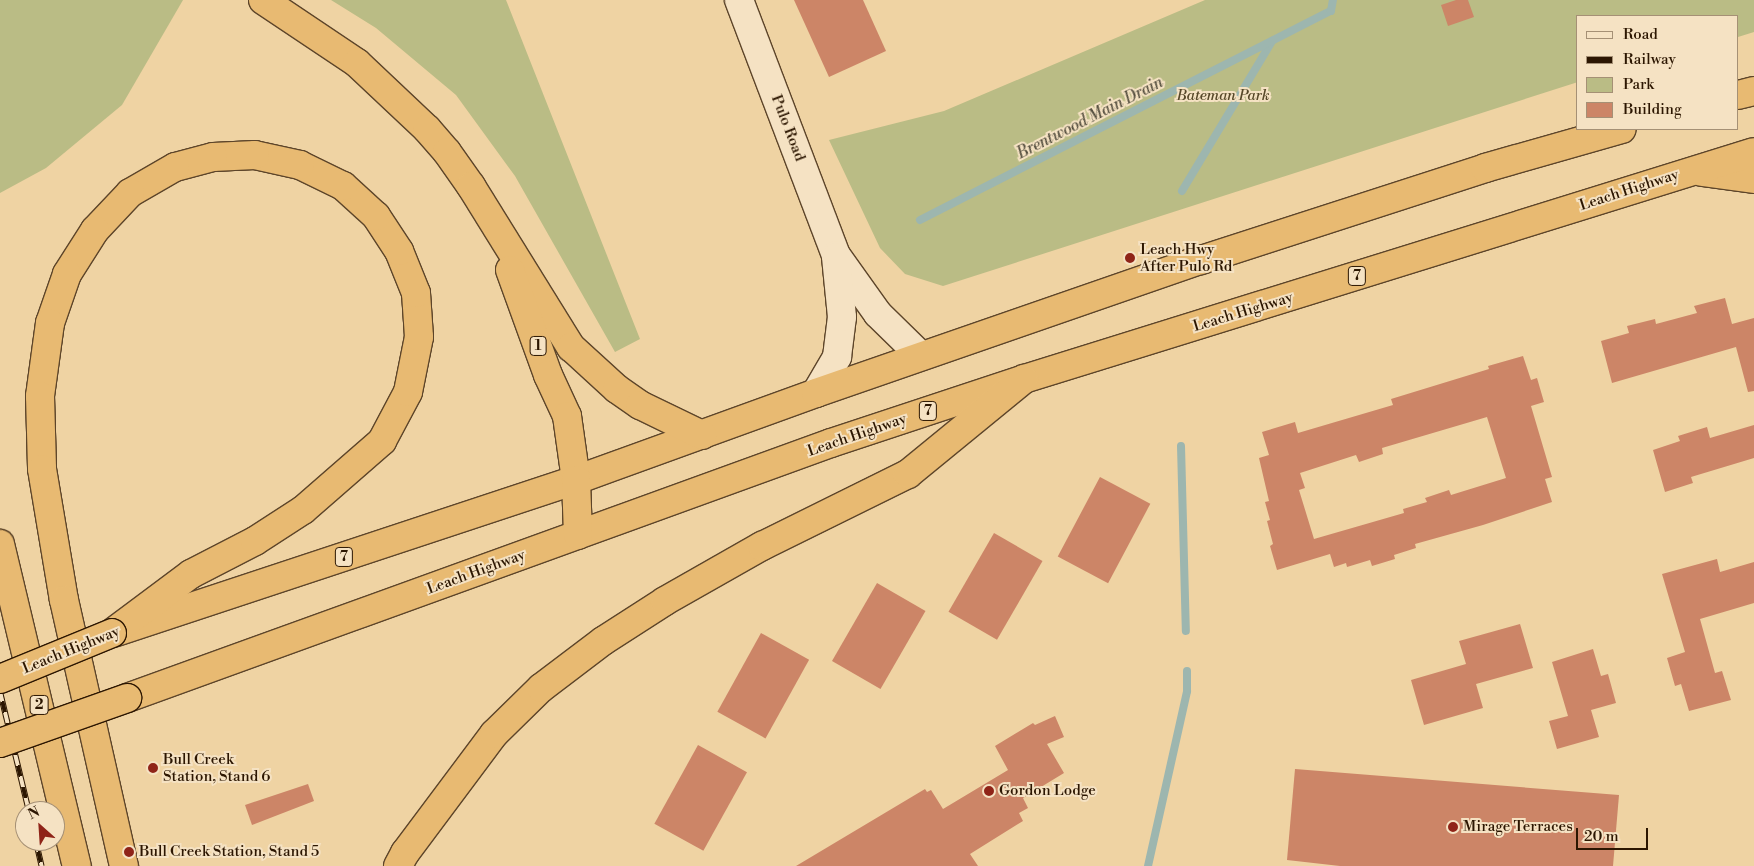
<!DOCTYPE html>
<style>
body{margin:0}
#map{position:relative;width:1754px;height:866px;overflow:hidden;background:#efd3a3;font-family:"Libre Bodoni",serif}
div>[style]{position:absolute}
.green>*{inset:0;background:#babc85}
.stream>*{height:8px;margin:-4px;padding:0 4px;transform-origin:4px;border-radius:4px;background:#9db6af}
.building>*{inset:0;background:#cc8567;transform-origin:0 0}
.roads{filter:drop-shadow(1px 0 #5d452a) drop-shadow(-1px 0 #5d452a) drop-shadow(0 1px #5d452a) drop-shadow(0 -1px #5d452a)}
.minor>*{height:28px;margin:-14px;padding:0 14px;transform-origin:14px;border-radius:14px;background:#f5e2c3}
.trunk>*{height:28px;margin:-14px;padding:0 14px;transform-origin:14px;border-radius:14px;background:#e8ba72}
.motorway>*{height:28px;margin:-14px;padding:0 14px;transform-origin:14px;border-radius:14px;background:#e8ba72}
.rail>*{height:5.5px;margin-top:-2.75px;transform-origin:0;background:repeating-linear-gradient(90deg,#f5e2c3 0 11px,#2c1601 0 22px);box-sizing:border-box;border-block:1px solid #2c1601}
.bridges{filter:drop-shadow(1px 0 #2c1601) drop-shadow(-1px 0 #2c1601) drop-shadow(0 1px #2c1601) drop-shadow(0 -1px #2c1601)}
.trunk-bridge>*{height:28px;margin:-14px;padding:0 14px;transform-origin:14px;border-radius:14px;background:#e8ba72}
.dots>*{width:14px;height:14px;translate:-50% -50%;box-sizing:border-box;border:2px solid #f5e2c3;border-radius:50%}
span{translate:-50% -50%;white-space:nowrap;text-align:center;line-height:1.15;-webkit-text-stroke:4px #f5e2c3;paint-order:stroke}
.shield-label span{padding:1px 4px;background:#f5e2c3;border:1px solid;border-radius:4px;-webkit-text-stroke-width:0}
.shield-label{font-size:14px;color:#2c1601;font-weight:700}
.park-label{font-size:15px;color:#574829;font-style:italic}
.street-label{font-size:15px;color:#2c1601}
.poi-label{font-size:15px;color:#2c1601}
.left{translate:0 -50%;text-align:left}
.water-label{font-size:16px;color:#544e3e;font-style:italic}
.legend{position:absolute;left:1576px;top:15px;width:162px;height:115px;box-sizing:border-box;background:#f5e2c3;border:1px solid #a59075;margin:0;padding:6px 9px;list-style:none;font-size:15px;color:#2c1601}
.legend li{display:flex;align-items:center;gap:10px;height:25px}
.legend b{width:25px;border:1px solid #a59075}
.north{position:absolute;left:15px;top:801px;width:50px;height:50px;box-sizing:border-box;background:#f5e2c3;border:1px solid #a59075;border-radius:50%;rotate:334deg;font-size:14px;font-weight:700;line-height:20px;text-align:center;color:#2c1601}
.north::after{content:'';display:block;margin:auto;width:18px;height:22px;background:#8f2418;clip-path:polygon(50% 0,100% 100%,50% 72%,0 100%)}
.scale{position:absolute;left:1576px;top:828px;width:72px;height:22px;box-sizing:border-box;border:2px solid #2c1601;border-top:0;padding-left:6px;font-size:15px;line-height:18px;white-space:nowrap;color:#2c1601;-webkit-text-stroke:4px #f5e2c3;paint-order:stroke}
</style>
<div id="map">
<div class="green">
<i style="clip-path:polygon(0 0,183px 0,122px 105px,46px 168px,0 193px)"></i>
<i style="clip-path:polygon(331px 0,506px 0,640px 339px,615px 352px,515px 176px,456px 95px,376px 28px)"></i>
<i style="clip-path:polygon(1205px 0,1754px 0,1754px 32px,1738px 37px,1738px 16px,1578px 16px,1578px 82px,943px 286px,905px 274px,880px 248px,829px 140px,944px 111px)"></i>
</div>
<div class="stream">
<i style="left:1182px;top:191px;width:175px;rotate:-59deg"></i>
<i style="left:920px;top:220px;width:461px;rotate:-27deg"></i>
<i style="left:1331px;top:11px;width:11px;rotate:-80deg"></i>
<i style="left:1181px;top:446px;width:185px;rotate:88.5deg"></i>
<i style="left:1148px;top:866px;width:179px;rotate:-77.4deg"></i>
<i style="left:1187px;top:691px;width:20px;rotate:-90deg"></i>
</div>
<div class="building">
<i style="clip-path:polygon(794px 0,863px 0,886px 51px,829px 77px)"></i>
<i style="clip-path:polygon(1456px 0,1468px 0,1474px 17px,1448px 26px,1441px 5px)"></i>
<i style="clip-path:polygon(1725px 298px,1732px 324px,1754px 318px,1754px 391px,1748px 392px,1736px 347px,1612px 383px,1601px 341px,1629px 333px,1627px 326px,1655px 319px,1656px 324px,1697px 313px,1694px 306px)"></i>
<i style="clip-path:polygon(evenodd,1523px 356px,1531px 380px,1537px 378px,1544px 402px,1531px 406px,1552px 477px,1545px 479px,1552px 502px,1483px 525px,1415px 544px,1416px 548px,1394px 555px,1395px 559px,1372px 566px,1370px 560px,1347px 567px,1346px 563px,1334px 567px,1330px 554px,1277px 570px,1270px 546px,1273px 544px,1267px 521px,1270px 520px,1265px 502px,1269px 501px,1259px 458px,1269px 455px,1262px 432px,1295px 422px,1298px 433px,1393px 405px,1391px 399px,1489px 369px,1488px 366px,1523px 356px,1487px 417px,1506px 478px,1451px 495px,1449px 490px,1425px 498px,1427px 502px,1403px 509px,1404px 513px,1314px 539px,1299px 490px,1305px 488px,1300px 473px,1356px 455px,1359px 462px,1383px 454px,1382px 448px,1487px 417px)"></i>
<i style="clip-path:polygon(1754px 425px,1754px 458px,1691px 477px,1693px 483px,1665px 492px,1653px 450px,1680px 441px,1678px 436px,1707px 427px,1710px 438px)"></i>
<i style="left:1100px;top:477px;width:57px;height:90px;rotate:28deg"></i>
<i style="left:994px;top:533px;width:56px;height:91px;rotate:30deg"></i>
<i style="clip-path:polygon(1717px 559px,1720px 572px,1754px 562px,1754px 603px,1700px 619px,1715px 673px,1722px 671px,1731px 700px,1689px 711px,1681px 684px,1675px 686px,1667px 658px,1685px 652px,1662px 574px)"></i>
<i style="left:877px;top:583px;width:56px;height:90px;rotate:30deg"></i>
<i style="clip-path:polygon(1520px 624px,1533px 668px,1476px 684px,1483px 708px,1424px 725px,1411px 680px,1466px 664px,1459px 641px)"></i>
<i style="left:761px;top:633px;width:55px;height:90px;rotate:29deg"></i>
<i style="clip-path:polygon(1593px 649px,1601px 676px,1608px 674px,1616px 703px,1591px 710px,1599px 737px,1557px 749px,1549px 721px,1568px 716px,1552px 662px)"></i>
<i style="clip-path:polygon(1055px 716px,1064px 737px,1047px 744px,1064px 773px,1023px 798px,1028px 808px,1019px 813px,1023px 821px,970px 854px,978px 866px,796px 866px,925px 789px,927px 792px,931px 790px,943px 809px,1008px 770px,995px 746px,1033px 723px,1035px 725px)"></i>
<i style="left:698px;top:745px;width:56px;height:90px;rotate:29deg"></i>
<i style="clip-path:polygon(1295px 769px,1619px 795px,1613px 866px,1340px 866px,1287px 860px)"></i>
<i style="clip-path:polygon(308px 784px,314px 801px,252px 825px,245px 805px)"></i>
</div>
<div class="roads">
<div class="minor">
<i style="left:739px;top:0;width:273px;rotate:69.2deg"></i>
<i style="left:836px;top:255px;width:72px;rotate:54.6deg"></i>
<i style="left:878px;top:314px;width:60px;rotate:44.3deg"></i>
<i style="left:816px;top:393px;width:42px;rotate:-59.7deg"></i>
<i style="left:837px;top:357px;width:40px;rotate:-82.9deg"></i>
<i style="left:842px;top:317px;width:60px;rotate:-95.7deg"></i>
</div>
<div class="trunk">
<i style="left:1738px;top:95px;width:16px;rotate:-14deg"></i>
<i style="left:1702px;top:172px;width:52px;rotate:7.7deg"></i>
<i style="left:116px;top:632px;width:484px;rotate:-18.3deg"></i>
<i style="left:576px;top:480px;width:255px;rotate:-19.9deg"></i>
<i style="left:816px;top:393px;width:407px;rotate:-19.1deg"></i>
<i style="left:1201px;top:260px;width:299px;rotate:-17.9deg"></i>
<i style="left:1485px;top:168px;width:142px;rotate:-15.9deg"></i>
<i style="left:127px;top:698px;width:749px;rotate:-19.91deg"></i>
<i style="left:831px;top:443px;width:203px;rotate:-18.3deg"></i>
<i style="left:1024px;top:379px;width:764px;rotate:-17.27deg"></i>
</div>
<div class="motorway">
<i style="left:263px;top:0;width:113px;rotate:33.8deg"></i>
<i style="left:357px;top:63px;width:96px;rotate:43.3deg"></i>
<i style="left:427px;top:129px;width:30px;rotate:49deg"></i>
<i style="left:447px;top:152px;width:42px;rotate:54.8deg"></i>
<i style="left:471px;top:186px;width:190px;rotate:58.2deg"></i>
<i style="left:571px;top:347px;width:62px;rotate:42.4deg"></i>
<i style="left:617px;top:389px;width:28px;rotate:35deg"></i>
<i style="left:640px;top:405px;width:69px;rotate:25.8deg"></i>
<i style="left:510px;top:270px;width:112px;rotate:70.1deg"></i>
<i style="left:548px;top:375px;width:45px;rotate:65.1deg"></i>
<i style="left:567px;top:416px;width:65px;rotate:82deg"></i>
<i style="left:576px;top:480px;width:55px;rotate:87.9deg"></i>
<i style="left:0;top:544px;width:331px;rotate:76.6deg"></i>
<i style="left:112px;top:633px;width:99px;rotate:-36.8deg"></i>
<i style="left:191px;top:574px;width:72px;rotate:-27.3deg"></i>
<i style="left:255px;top:541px;width:57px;rotate:-32.9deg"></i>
<i style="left:303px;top:510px;width:105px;rotate:-41.1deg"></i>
<i style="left:382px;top:441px;width:55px;rotate:-62deg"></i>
<i style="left:408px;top:392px;width:56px;rotate:-78.7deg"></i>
<i style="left:419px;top:337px;width:44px;rotate:-93.9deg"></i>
<i style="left:416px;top:293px;width:45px;rotate:-112deg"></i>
<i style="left:399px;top:251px;width:42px;rotate:-123.3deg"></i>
<i style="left:376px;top:216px;width:45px;rotate:-137.7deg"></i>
<i style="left:343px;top:186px;width:48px;rotate:-154deg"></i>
<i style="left:300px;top:165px;width:46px;rotate:-167.5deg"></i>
<i style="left:255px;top:155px;width:42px;rotate:177.3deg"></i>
<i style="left:213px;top:157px;width:39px;rotate:165deg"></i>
<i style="left:175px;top:167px;width:52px;rotate:150deg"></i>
<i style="left:130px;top:193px;width:51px;rotate:133.4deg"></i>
<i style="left:95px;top:230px;width:52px;rotate:122.5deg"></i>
<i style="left:67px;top:274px;width:52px;rotate:109.1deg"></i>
<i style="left:50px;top:323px;width:74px;rotate:97.8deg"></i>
<i style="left:40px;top:396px;width:73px;rotate:88.4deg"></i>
<i style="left:42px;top:469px;width:133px;rotate:80.5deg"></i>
<i style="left:64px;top:600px;width:273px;rotate:77.3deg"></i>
<i style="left:398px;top:866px;width:15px;rotate:-62deg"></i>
<i style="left:405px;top:853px;width:149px;rotate:-53.2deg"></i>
<i style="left:494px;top:734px;width:66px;rotate:-44.4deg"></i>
<i style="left:541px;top:688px;width:78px;rotate:-37.2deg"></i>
<i style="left:603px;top:641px;width:74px;rotate:-32.8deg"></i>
<i style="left:665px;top:601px;width:112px;rotate:-29.6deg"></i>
<i style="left:762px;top:546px;width:163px;rotate:-26.3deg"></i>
<i style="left:908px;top:474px;width:150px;rotate:-39.3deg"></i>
</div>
</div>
<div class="rail">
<i style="left:0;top:691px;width:123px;rotate:76.4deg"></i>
<i style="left:36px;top:841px;width:26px;rotate:77deg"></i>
</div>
<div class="bridges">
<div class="trunk-bridge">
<i style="left:0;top:679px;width:121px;rotate:-22.3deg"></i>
<i style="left:0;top:743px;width:135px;rotate:-19.5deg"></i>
</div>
</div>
<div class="dots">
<i style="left:1130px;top:258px;background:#8f2418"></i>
<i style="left:153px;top:768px;background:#8f2418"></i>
<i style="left:989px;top:791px;background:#8f2418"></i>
<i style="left:1453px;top:827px;background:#8f2418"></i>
<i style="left:129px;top:852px;background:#8f2418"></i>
</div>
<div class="shield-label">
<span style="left:1357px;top:276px">7</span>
<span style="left:538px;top:346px">1</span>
<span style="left:928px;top:411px">7</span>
<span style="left:344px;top:557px">7</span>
<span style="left:39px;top:705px">2</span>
</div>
<div class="park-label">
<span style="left:1223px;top:96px">Bateman Park</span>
</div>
<div class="street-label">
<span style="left:788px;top:128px;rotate:69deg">Pulo Road</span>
<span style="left:1629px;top:190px;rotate:-18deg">Leach Highway</span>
<span style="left:1243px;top:312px;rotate:-17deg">Leach Highway</span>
<span style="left:857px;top:435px;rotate:-19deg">Leach Highway</span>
<span style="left:476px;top:572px;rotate:-20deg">Leach Highway</span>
<span style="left:71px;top:650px;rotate:-22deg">Leach Highway</span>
</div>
<div class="poi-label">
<span class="left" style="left:1140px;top:258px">Leach Hwy<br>After Pulo Rd</span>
<span class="left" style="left:163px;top:768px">Bull Creek<br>Station, Stand 6</span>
<span class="left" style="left:999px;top:791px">Gordon Lodge</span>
<span class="left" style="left:1463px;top:827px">Mirage Terraces</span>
<span class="left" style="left:139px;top:852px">Bull Creek Station, Stand 5</span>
</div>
<div class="water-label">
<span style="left:1090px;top:118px;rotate:-27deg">Brentwood Main Drain</span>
</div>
<ul class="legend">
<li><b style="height:6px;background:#f5e2c3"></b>Road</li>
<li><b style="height:6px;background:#2c1601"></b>Railway</li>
<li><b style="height:14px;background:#babc85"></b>Park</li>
<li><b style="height:14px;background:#cc8567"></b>Building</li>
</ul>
<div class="north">N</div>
<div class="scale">20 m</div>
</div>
